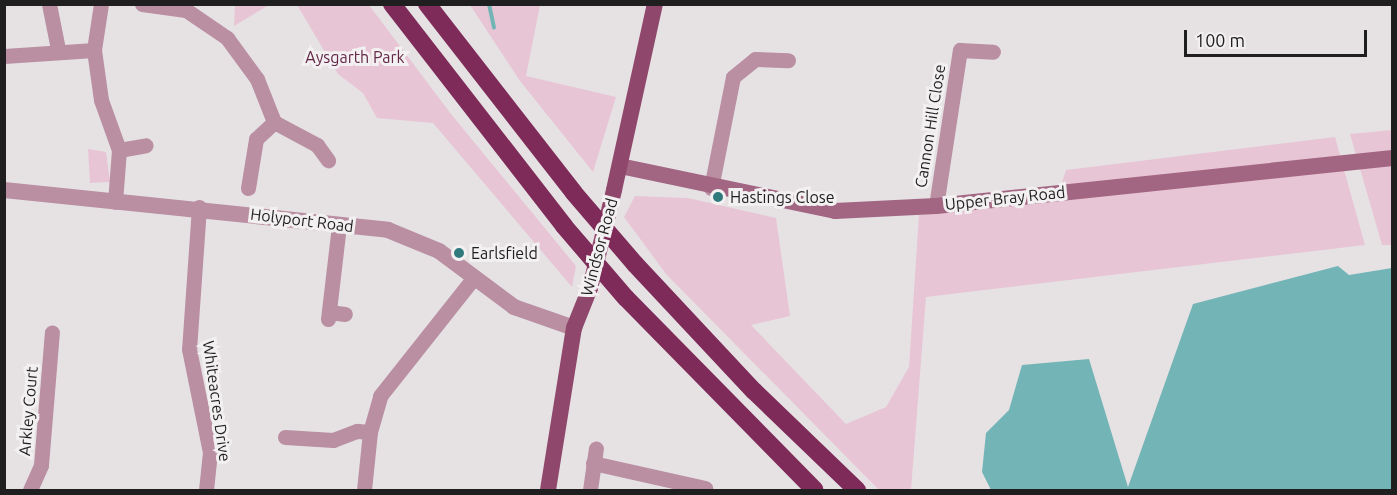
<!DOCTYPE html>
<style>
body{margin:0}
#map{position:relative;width:1397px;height:495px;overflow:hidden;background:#e6e2e4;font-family:Ubuntu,sans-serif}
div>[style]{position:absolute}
.green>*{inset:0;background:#e8c5d4}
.water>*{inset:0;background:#73b4b7}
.stream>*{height:4px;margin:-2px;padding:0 2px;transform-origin:2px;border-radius:2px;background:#73b4b7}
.minor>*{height:15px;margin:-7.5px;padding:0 7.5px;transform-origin:7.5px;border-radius:7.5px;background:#ba8fa2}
.tertiary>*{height:16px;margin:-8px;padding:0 8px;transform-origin:8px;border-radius:8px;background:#ba8fa2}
.secondary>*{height:16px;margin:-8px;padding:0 8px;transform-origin:8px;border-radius:8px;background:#a26683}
.primary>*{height:16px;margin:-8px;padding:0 8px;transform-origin:8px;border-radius:8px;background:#90476c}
.motorway>*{height:18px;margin:-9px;padding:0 9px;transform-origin:9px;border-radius:9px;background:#7f2b59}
.motorway-bridge>*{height:18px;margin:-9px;padding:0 9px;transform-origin:9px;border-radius:9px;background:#7f2b59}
.dots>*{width:16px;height:16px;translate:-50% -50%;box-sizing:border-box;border:3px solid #f3f0f1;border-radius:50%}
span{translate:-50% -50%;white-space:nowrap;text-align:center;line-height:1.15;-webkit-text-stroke:6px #f3f0f1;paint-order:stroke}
.park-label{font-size:16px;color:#632646}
.street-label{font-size:16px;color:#201f1f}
.poi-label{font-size:16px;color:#201f1f}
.left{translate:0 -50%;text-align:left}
.frame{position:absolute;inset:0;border:6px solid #201f1f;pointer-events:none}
.scale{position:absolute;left:1184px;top:30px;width:183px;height:27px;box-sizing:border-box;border:3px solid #201f1f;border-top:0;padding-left:8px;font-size:18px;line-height:21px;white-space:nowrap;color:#201f1f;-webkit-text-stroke:4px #f3f0f1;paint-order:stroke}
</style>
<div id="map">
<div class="green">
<i style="clip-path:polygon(235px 5px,235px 4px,269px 5px,234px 26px)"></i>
<i style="clip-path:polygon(297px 5px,369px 5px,451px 114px,576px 266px,572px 287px,433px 123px,377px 118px,363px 93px,338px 74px)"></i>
<i style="clip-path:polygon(470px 5px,540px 5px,526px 76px,616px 97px,593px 172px,520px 81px)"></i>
<i style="clip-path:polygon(1392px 130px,1392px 245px,1382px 245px,1350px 134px)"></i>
<i style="clip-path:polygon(1335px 137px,1365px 245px,926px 297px,911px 490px,879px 490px,666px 274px,624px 217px,635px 196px,688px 198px,776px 218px,790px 316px,751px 325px,846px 424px,886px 407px,909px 367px,919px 215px,1056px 201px,1066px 170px)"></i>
<i style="clip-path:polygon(88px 149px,106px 152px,110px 182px,90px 183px)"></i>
</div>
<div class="water">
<i style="clip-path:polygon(1338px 266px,1349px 275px,1392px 268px,1392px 490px,991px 490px,982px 472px,986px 433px,1009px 410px,1022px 365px,1089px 359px,1128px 487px,1193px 304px)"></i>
</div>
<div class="stream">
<i style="left:489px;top:4px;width:24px;rotate:78deg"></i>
</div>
<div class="minor">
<i style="left:49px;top:4px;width:46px;rotate:78.7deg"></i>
<i style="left:101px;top:4px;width:47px;rotate:98.7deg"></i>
<i style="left:94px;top:50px;width:50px;rotate:82deg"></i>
<i style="left:101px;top:100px;width:53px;rotate:70.2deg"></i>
<i style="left:119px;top:150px;width:52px;rotate:94.4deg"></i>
<i style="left:142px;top:4px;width:44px;rotate:7.8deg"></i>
<i style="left:186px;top:10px;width:50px;rotate:34.3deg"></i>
<i style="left:227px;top:38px;width:51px;rotate:53.8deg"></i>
<i style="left:257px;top:79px;width:46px;rotate:68.4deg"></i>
<i style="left:274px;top:122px;width:49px;rotate:28.1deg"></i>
<i style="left:317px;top:145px;width:19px;rotate:54deg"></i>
<i style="left:4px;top:56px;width:90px;rotate:-3.8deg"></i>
<i style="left:119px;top:150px;width:27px;rotate:-10deg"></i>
<i style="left:248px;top:188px;width:50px;rotate:-80.7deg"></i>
<i style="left:256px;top:139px;width:25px;rotate:-43deg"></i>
<i style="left:711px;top:188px;width:113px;rotate:-78.8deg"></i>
<i style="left:733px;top:77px;width:28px;rotate:-39deg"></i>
<i style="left:755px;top:59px;width:33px;rotate:2deg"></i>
<i style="left:936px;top:206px;width:158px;rotate:-81.3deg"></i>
<i style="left:960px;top:50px;width:33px;rotate:3deg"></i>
<i style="left:199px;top:207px;width:142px;rotate:94deg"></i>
<i style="left:189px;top:349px;width:105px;rotate:78.5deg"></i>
<i style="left:210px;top:452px;width:38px;rotate:96deg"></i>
<i style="left:329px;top:312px;width:16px;rotate:7deg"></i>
<i style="left:328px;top:319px;width:95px;rotate:-83.3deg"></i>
<i style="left:285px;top:437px;width:48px;rotate:3.6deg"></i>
<i style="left:333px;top:440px;width:26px;rotate:-21deg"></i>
<i style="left:357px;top:431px;width:13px;rotate:4deg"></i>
<i style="left:593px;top:463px;width:115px;rotate:12.6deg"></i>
<i style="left:30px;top:490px;width:27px;rotate:-66deg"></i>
<i style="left:41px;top:465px;width:133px;rotate:-85.3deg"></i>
<i style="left:364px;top:490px;width:58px;rotate:-84.1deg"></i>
<i style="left:370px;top:432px;width:37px;rotate:-74deg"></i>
<i style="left:380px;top:396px;width:148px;rotate:-51.6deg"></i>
<i style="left:590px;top:490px;width:42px;rotate:-81.9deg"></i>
</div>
<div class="tertiary">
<i style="left:4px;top:190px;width:386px;rotate:5.9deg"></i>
<i style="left:388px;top:230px;width:55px;rotate:22.4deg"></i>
<i style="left:439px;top:251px;width:94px;rotate:36.7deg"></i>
<i style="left:514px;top:307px;width:64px;rotate:19.3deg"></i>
</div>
<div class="secondary">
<i style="left:620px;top:166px;width:220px;rotate:11.8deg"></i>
<i style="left:835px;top:211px;width:101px;rotate:-2.8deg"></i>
<i style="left:936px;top:206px;width:459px;rotate:-6deg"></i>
</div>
<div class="primary">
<i style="left:548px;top:490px;width:164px;rotate:-80.9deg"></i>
<i style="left:574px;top:328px;width:43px;rotate:-68.2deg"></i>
<i style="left:590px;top:288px;width:101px;rotate:-76.2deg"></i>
<i style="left:614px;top:190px;width:190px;rotate:-77.6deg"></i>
</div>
<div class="motorway">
<i style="left:392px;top:4px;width:281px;rotate:52.2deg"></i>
<i style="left:427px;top:4px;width:239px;rotate:52.1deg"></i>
<i style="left:635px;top:264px;width:174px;rotate:46.9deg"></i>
<i style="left:754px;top:391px;width:143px;rotate:43.9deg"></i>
<i style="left:626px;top:298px;width:269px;rotate:45.5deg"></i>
</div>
<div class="motorway-bridge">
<i style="left:574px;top:193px;width:94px;rotate:49.3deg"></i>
<i style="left:564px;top:226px;width:95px;rotate:49.3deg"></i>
</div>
<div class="dots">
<i style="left:718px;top:197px;background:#30797d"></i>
<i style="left:459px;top:253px;background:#30797d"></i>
</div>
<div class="park-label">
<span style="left:355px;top:57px">Aysgarth Park</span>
</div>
<div class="street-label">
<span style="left:930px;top:126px;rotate:-81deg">Cannon Hill Close</span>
<span style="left:1005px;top:198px;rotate:-6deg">Upper Bray Road</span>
<span style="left:302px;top:220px;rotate:7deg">Holyport Road</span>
<span style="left:599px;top:247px;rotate:-75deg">Windsor Road</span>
<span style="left:217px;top:401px;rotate:82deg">Whiteacres Drive</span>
<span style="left:28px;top:411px;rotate:-85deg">Arkley Court</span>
</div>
<div class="poi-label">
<span class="left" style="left:730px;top:197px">Hastings Close</span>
<span class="left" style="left:471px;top:253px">Earlsfield</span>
</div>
<div class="frame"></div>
<div class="scale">100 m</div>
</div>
